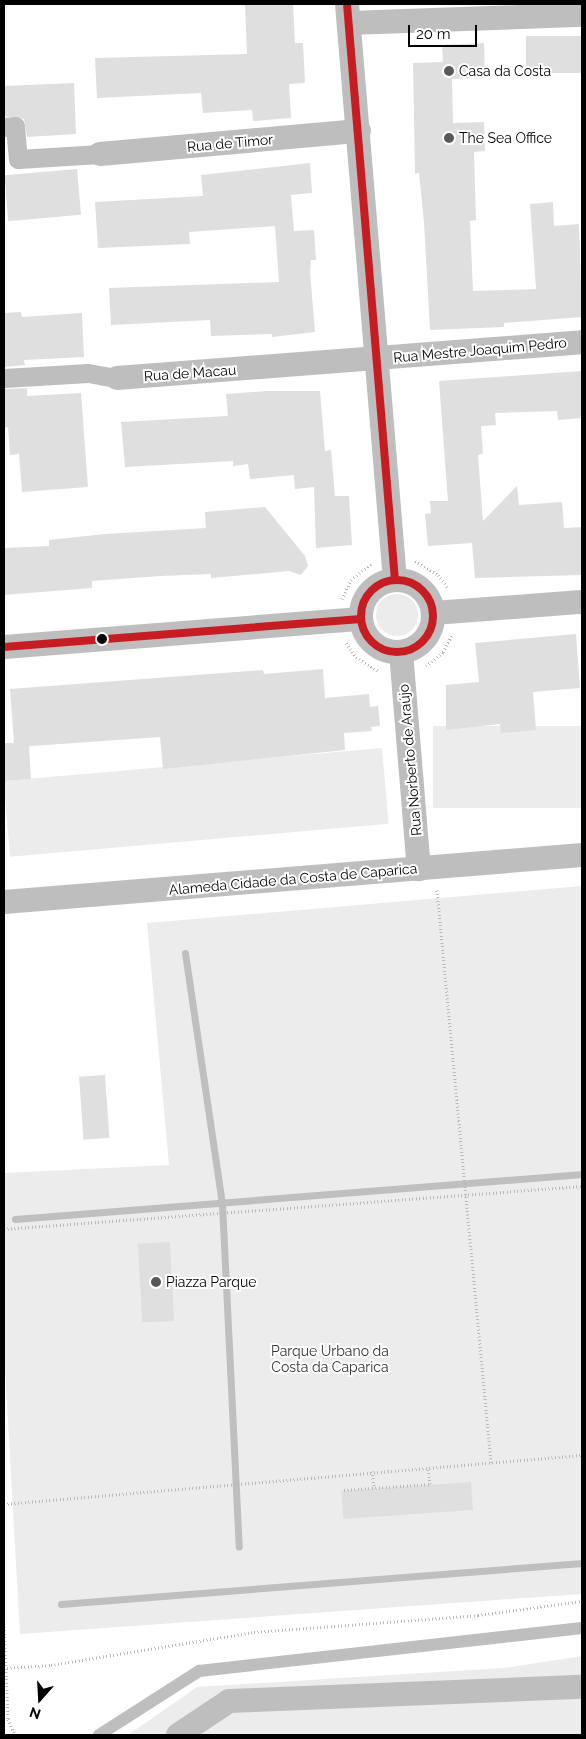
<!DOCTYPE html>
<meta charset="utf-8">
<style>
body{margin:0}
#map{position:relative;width:586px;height:1739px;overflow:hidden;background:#fff;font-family:Raleway,sans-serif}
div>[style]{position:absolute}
.green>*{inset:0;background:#ececec;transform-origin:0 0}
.round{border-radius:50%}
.stream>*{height:7px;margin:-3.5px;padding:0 3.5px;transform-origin:3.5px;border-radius:3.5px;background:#bfbfbf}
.building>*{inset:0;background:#dfdfdf;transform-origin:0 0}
.path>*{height:3px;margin-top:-1.5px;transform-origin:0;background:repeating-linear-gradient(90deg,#b9b9b9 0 1px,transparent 0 3.5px)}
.service>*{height:12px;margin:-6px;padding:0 6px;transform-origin:6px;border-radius:6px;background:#bebebe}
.pedestrian>*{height:19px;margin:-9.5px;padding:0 9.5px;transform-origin:9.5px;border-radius:9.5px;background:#bebebe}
.minor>*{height:24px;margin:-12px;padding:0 12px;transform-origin:12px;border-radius:12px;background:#bebebe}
.minor>.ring{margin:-12px;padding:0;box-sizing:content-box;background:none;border:24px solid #bebebe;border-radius:50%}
.bus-1>*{height:8px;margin:-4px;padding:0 4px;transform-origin:4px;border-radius:4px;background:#c61d23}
.bus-1>.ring{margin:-4px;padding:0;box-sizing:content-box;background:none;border:8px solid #c61d23;border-radius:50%}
.dots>*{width:14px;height:14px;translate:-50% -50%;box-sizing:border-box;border:2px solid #fff;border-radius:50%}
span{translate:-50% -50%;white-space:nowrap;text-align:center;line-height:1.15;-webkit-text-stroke:4px #fff;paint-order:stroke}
.poi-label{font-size:14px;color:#000}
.left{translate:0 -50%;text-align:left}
.street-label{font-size:14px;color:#000}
.park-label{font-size:14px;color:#333}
.frame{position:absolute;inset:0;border:5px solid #000;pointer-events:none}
.north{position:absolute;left:15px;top:1674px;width:50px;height:50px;-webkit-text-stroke:4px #fff;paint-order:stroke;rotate:199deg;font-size:14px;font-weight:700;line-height:20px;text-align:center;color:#000}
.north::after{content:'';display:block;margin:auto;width:18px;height:22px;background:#000;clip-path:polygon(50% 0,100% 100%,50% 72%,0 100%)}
.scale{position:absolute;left:408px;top:25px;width:69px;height:22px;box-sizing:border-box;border:2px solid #000;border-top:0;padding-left:6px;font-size:15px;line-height:18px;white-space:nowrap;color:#000;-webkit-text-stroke:4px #fff;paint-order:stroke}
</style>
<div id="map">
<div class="green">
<i class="round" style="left:376px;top:594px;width:42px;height:42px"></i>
<i style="left:582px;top:726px;width:82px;height:149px;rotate:90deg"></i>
<i style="left:382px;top:748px;width:76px;height:380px;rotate:85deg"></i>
<i style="clip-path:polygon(582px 886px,582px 1594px,20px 1634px,4px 1352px,4px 1173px,169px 1165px,147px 923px)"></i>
<i style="clip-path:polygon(582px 1656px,582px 1735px,128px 1735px,197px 1687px,504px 1668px)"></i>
</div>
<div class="stream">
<i style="left:185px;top:953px;width:254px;rotate:81.6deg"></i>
<i style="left:222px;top:1204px;width:343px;rotate:87.2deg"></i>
<i style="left:15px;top:1219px;width:569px;rotate:-4.54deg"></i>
<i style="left:61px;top:1604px;width:523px;rotate:-4.5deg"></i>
</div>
<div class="building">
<i style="clip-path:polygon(245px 4px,293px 4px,295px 43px,303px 43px,305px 83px,289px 84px,291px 118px,253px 121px,252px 110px,203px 113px,201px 93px,97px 98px,95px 58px,247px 54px)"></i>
<i style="left:526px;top:36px;width:56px;height:37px"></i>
<i style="clip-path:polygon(484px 43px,485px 78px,452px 79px,453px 123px,484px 122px,485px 151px,474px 152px,476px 220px,470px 221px,473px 291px,536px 289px,530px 204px,553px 202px,554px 226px,579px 224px,582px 317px,504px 323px,504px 327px,430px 330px,424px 222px,419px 173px,415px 174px,413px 63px,443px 62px,442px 45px)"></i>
<i style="clip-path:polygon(74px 83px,76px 134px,27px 137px,24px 119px,4px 116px,4px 86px)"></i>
<i style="clip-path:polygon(310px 163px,312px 193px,291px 195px,294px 231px,314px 230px,316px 260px,311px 260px,310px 272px,315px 332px,272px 337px,272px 334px,211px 336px,210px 320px,111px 325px,109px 288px,279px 282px,275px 226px,189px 232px,190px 244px,98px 248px,95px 202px,203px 196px,201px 175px)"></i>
<i style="left:77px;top:169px;width:46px;height:73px;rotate:85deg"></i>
<i style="clip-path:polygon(21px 312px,22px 317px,82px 313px,84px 357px,24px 360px,25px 365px,4px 367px,4px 313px)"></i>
<i style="clip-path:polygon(582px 371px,582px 418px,558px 420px,557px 411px,495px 413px,496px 425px,481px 426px,483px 454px,478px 455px,483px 521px,517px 486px,519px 505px,562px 502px,564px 528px,582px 527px,582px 575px,475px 578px,472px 543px,428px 546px,425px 514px,431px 513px,430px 501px,448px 501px,439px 381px)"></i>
<i style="clip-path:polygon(27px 388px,27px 396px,81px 393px,88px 487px,22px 492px,19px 454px,10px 455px,8px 427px,4px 428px,4px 389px)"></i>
<i style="clip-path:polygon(267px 391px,320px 391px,325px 451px,331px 450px,335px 496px,349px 496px,352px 545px,316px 548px,314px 487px,295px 489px,294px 475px,250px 479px,248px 464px,233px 466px,233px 461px,125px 467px,121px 422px,228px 416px,226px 394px)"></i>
<i style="clip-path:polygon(265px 507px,305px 556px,308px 566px,301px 575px,289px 571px,211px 578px,211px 574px,160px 576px,92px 581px,92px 588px,4px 595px,4px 548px,49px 546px,49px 540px,105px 534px,206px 528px,205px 512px)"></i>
<i style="clip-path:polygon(576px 634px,580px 688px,533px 692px,536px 730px,501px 733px,500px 724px,446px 730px,446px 685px,479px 682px,475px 643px)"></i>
<i style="clip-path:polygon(323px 669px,325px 698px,369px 694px,370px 707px,378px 706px,380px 726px,371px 727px,372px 731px,344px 733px,345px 750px,163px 769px,160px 737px,46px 745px,29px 746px,31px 779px,4px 781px,4px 743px,14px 743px,10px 689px,263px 670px,264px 674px)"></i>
<i style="left:105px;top:1075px;width:63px;height:26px;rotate:86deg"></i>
<i style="left:170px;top:1242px;width:79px;height:32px;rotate:87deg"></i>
<i style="left:471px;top:1482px;width:28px;height:130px;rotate:86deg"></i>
</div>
<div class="path">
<i style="left:415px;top:561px;width:27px;rotate:31deg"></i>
<i style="left:438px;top:575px;width:16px;rotate:52deg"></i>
<i style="left:342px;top:599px;width:21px;rotate:-65deg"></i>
<i style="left:351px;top:580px;width:26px;rotate:-39deg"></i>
<i style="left:346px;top:643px;width:17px;rotate:54deg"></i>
<i style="left:356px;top:657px;width:26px;rotate:32deg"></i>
<i style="left:426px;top:666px;width:22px;rotate:-39deg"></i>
<i style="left:443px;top:652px;width:19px;rotate:-62deg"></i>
<i style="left:437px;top:890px;width:575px;rotate:84.61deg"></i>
<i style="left:4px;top:1229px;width:580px;rotate:-4.25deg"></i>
<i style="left:372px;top:1471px;width:17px;rotate:83deg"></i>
<i style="left:344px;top:1490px;width:86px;rotate:-4deg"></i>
<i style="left:430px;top:1484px;width:17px;rotate:-97deg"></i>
<i style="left:4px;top:1504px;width:580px;rotate:-4.85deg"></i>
<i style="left:4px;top:1623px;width:96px;rotate:87.6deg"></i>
<i style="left:8px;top:1719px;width:17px;rotate:66deg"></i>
<i style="left:7px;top:1668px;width:44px;rotate:-3.9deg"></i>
<i style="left:51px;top:1665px;width:206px;rotate:-9.2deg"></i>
<i style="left:254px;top:1632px;width:225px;rotate:-4.3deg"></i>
<i style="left:478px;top:1615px;width:105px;rotate:-7.7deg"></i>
</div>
<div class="service">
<i style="left:99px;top:1735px;width:119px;rotate:-32.6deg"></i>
<i style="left:199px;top:1671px;width:385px;rotate:-6.4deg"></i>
</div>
<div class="pedestrian">
<i style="left:4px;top:127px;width:11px;rotate:-5deg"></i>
<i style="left:15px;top:126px;width:33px;rotate:85deg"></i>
<i style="left:18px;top:159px;width:82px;rotate:-3.5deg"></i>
<i style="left:4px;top:378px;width:84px;rotate:-3.4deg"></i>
<i style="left:88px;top:373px;width:29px;rotate:10deg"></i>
</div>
<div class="minor">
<i style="left:347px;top:4px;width:578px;rotate:85.24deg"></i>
<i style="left:349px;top:23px;width:233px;rotate:-2deg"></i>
<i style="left:100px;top:154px;width:260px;rotate:-5.1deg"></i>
<i style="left:117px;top:378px;width:466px;rotate:-4.4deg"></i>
<i class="ring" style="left:361px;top:580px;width:48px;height:48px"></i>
<i style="left:434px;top:613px;width:148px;rotate:-4.3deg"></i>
<i style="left:4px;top:647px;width:358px;rotate:-4.5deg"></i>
<i style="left:401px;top:652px;width:218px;rotate:85.3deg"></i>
<i style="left:4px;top:902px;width:580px;rotate:-4.65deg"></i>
<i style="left:178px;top:1735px;width:61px;rotate:-33.7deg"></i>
<i style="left:229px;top:1701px;width:353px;rotate:-2.3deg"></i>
</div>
<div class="bus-1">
<i style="left:347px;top:4px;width:578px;rotate:85.24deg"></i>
<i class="ring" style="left:361px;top:580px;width:64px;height:64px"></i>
<i style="left:4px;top:647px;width:358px;rotate:-4.5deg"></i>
</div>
<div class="dots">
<i style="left:449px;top:71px;background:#595959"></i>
<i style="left:449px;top:138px;background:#595959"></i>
<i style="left:102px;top:639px;background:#000"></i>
<i style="left:156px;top:1282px;background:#595959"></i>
</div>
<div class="poi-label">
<span class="left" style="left:459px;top:71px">Casa da Costa</span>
<span class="left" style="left:459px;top:138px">The Sea Office</span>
<span class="left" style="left:166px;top:1282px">Piazza Parque</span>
</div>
<div class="street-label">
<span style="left:230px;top:143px;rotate:-5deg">Rua de Timor</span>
<span style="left:480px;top:350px;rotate:-5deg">Rua Mestre Joaquim Pedro</span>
<span style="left:190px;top:373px;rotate:-4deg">Rua de Macau</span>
<span style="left:410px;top:760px;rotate:-95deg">Rua Norberto de Araújo</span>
<span style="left:293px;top:879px;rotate:-5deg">Alameda Cidade da Costa de Caparica</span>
</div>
<div class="park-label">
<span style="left:330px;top:1359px">Parque Urbano da<br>Costa da Caparica</span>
</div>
<div class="frame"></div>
<div class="north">N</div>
<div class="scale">20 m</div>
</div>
